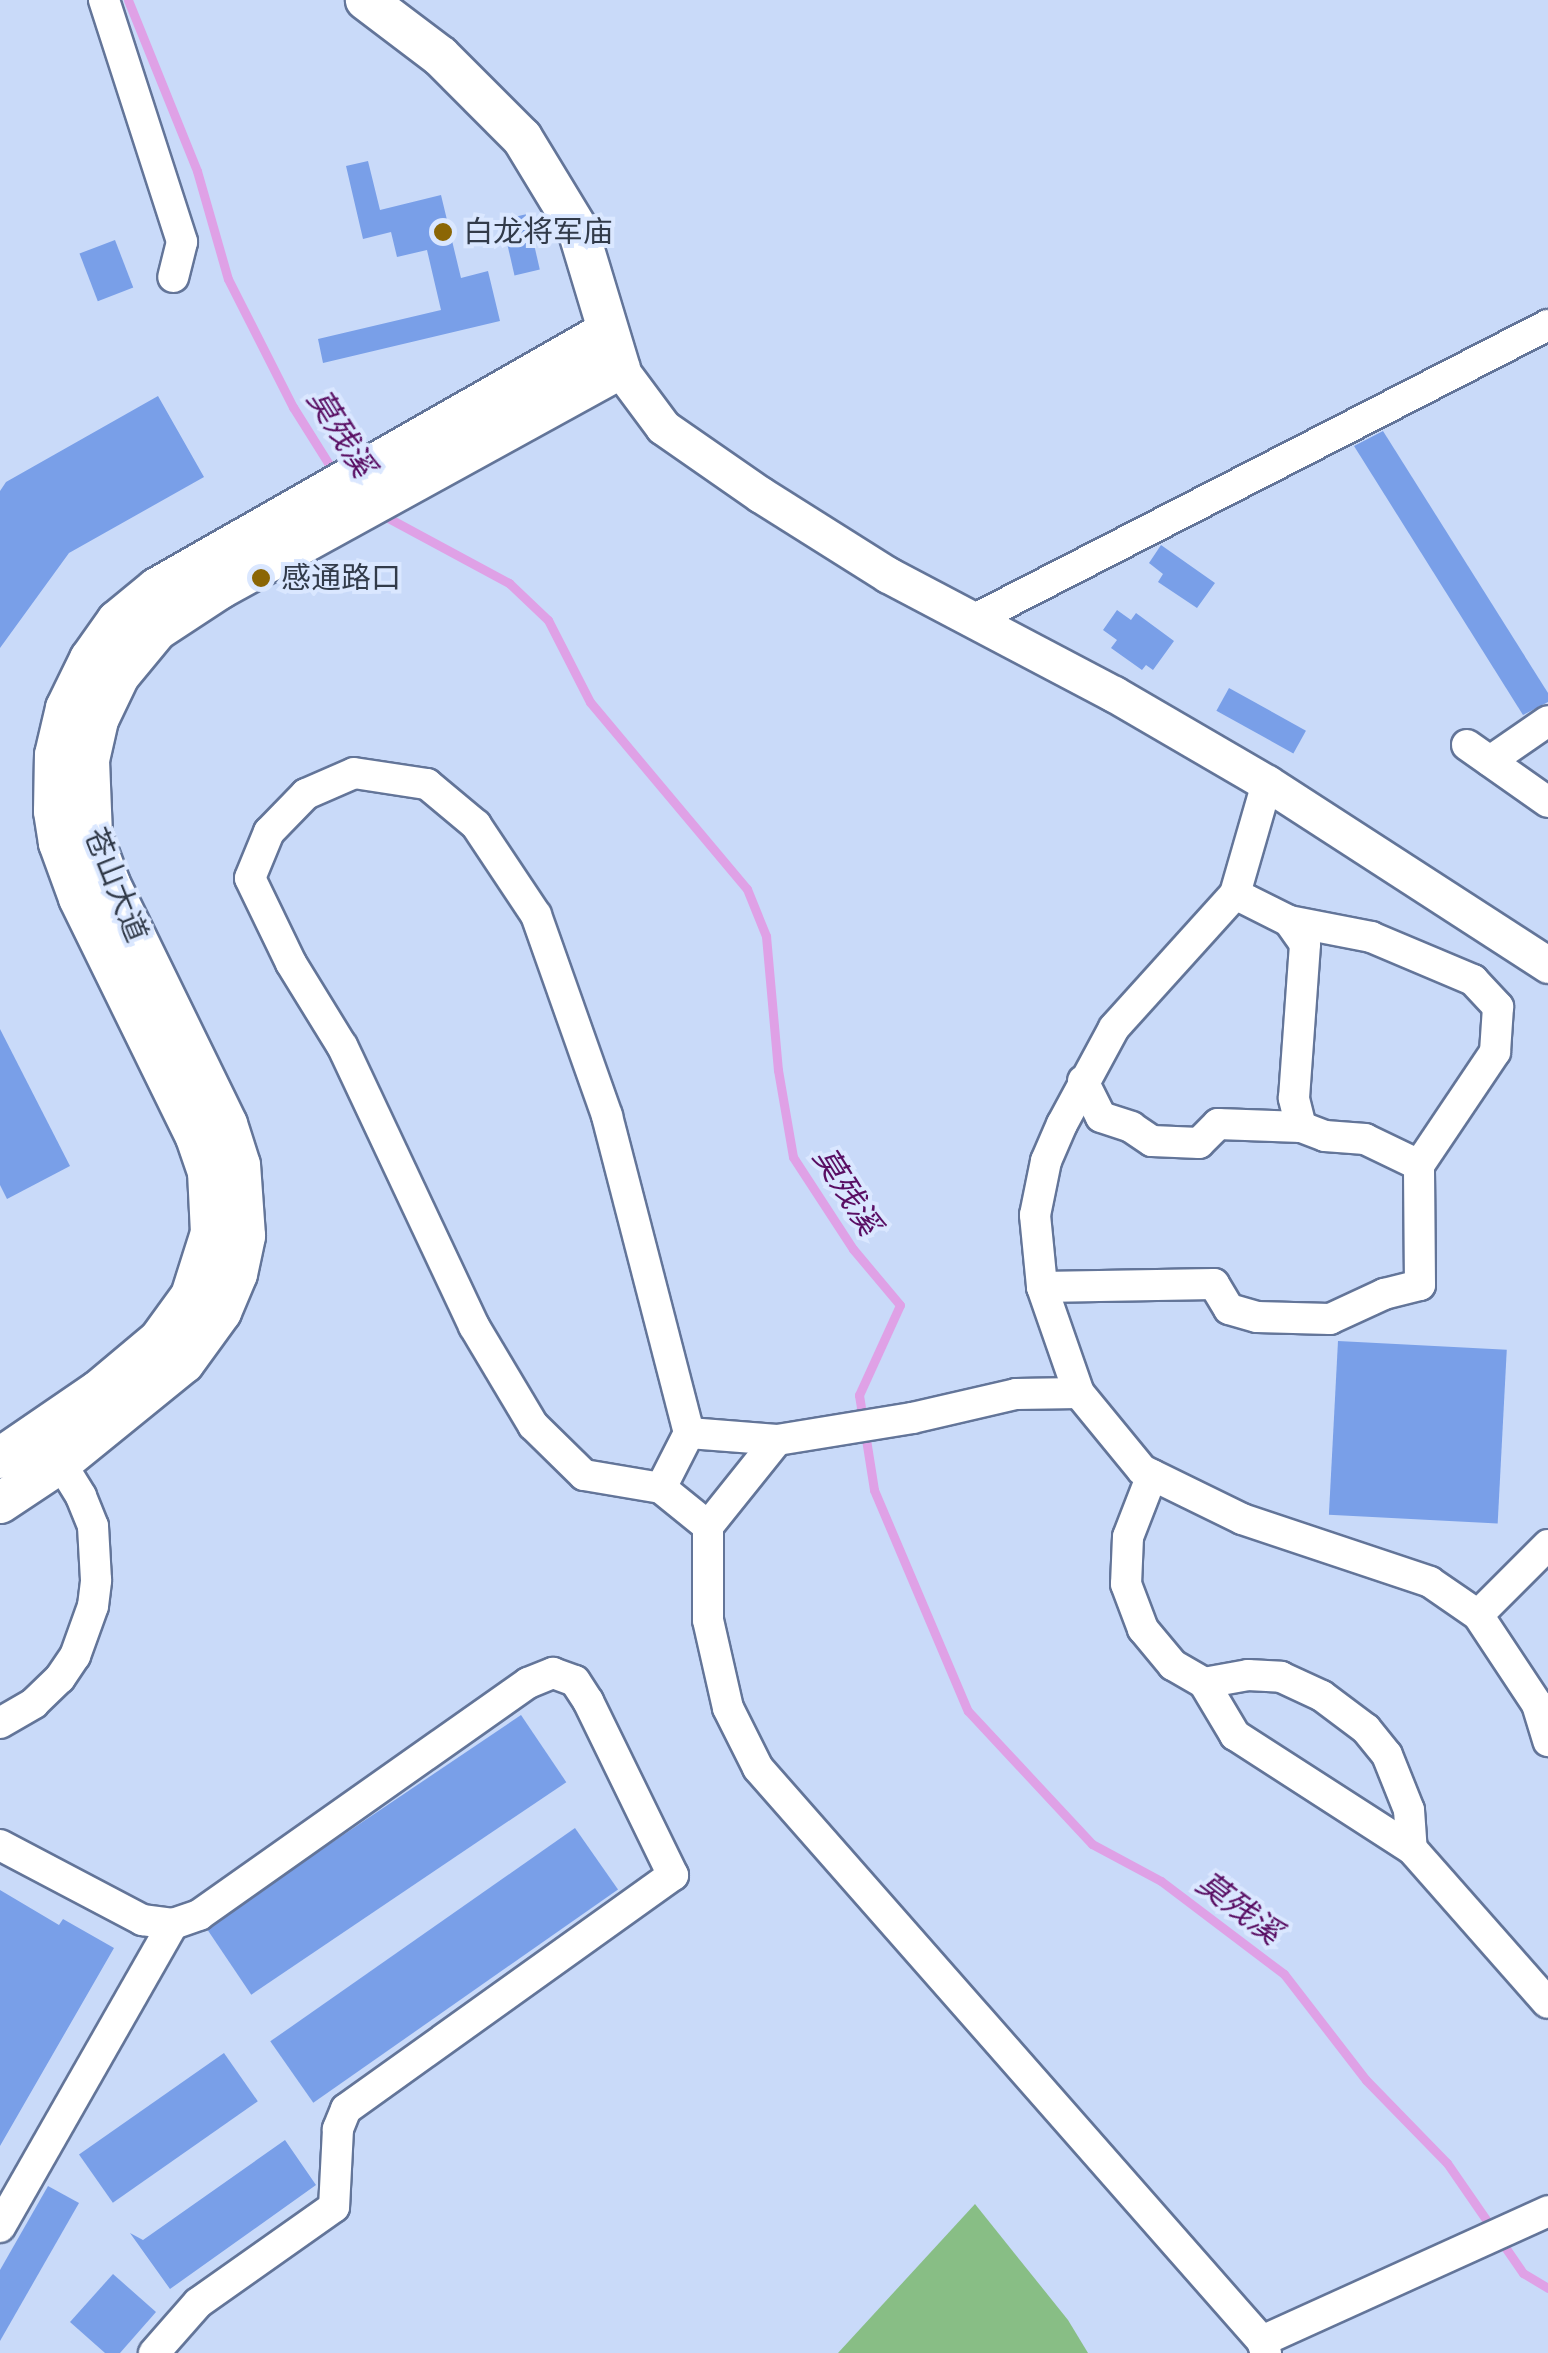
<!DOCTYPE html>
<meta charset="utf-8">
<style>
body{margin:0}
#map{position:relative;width:1548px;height:2353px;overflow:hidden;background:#c9daf9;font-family:Figtree,"Noto Sans SC",sans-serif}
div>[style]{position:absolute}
.green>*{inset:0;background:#88be85}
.stream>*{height:9px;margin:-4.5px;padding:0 4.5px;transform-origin:4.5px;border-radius:4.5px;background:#dfa1e6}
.building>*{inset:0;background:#799fe8;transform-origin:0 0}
.roads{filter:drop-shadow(2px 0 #637599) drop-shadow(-2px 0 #637599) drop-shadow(0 2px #637599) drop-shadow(0 -2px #637599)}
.minor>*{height:30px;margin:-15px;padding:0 15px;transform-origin:15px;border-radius:15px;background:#fff}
.tertiary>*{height:35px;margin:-17.5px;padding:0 17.5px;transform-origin:17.5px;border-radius:17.5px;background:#fff}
.secondary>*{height:40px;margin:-20px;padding:0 20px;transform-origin:20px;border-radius:20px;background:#fff}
.dots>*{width:28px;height:28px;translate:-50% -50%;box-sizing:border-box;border:5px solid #dae7ff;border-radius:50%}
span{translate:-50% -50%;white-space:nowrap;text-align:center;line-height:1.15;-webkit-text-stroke:8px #dae7ff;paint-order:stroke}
.poi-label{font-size:30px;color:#323b4a}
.left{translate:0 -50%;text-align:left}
.street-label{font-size:30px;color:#323b4a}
.water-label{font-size:32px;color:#590e63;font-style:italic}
</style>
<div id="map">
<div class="green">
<i style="clip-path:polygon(975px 2204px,1068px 2320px,1088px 2353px,838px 2353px)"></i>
</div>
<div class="stream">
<i style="left:128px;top:0;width:184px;rotate:68deg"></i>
<i style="left:197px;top:171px;width:112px;rotate:74deg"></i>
<i style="left:228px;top:279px;width:144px;rotate:63.1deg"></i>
<i style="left:293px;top:407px;width:79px;rotate:57.9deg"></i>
<i style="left:379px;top:513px;width:148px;rotate:28.3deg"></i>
<i style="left:509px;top:583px;width:54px;rotate:43.5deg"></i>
<i style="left:548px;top:620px;width:92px;rotate:62.9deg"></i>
<i style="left:590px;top:702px;width:244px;rotate:50deg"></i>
<i style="left:747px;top:889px;width:51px;rotate:68deg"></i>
<i style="left:766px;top:936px;width:135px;rotate:84.9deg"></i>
<i style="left:778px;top:1070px;width:88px;rotate:80.2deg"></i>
<i style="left:793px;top:1157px;width:110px;rotate:56.9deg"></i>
<i style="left:853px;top:1249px;width:73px;rotate:50deg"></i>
<i style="left:900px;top:1305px;width:99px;rotate:114.5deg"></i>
<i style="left:859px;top:1395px;width:96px;rotate:81deg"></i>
<i style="left:874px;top:1490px;width:240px;rotate:67deg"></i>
<i style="left:968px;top:1711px;width:182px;rotate:47deg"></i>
<i style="left:1092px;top:1844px;width:78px;rotate:28.2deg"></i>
<i style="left:1161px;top:1881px;width:154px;rotate:37.1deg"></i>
<i style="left:1284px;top:1974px;width:134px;rotate:52.3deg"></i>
<i style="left:1366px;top:2080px;width:116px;rotate:45.7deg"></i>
<i style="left:1447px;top:2163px;width:134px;rotate:55.4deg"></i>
<i style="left:1523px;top:2273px;width:29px;rotate:31deg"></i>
</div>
<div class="building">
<i style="clip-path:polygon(368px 161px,380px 210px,441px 195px,461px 278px,488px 271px,500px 321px,323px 363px,318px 339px,441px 310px,427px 250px,397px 257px,391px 232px,363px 239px,346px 166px)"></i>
<i style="left:527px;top:214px;width:57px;height:26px;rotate:77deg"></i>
<i style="left:115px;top:240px;width:51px;height:38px;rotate:69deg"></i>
<i style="clip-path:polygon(158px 396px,204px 477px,69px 553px,0 648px,0 491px,6px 482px)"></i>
<i style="clip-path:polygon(1383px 431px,1548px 693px,1548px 702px,1523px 715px,1354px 446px)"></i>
<i style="clip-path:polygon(1161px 545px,1215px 583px,1197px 608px,1158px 582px,1163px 574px,1149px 563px)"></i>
<i style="clip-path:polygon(1117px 610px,1131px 620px,1136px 613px,1174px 641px,1153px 670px,1146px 665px,1142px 670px,1111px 648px,1117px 640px,1103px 630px)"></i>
<i style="left:1229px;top:688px;width:88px;height:26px;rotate:29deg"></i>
<i style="clip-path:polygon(0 1029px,70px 1166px,7px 1199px,0 1185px)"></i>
<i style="left:1338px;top:1341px;width:169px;height:174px;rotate:3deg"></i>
<i style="left:521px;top:1715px;width:81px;height:380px;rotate:56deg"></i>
<i style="left:575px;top:1828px;width:75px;height:372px;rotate:55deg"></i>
<i style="clip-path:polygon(0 1890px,59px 1925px,63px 1919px,114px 1948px,0 2146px)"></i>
<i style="left:224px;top:2053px;width:59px;height:177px;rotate:55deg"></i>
<i style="clip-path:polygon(285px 2140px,316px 2185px,170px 2289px,130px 2233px,143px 2240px)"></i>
<i style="clip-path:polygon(48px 2186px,79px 2203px,0 2341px,0 2270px)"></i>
<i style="clip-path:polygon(113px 2274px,156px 2312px,120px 2353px,105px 2353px,70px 2322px)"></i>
</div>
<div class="roads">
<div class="minor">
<i style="left:104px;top:0;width:254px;rotate:72.1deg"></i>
<i style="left:182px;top:242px;width:36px;rotate:104deg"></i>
<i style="left:973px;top:620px;width:646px;rotate:-27.16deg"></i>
<i style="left:1467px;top:745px;width:99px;rotate:35.1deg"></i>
<i style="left:1490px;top:761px;width:70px;rotate:-34.6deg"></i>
<i style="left:1267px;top:783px;width:116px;rotate:106.1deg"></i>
<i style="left:1235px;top:894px;width:181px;rotate:132.1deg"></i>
<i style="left:1114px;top:1028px;width:109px;rotate:118.4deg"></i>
<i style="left:1062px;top:1124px;width:40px;rotate:113.4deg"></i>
<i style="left:1046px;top:1161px;width:55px;rotate:101.5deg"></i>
<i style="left:1035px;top:1215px;width:72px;rotate:84.4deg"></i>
<i style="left:1042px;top:1287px;width:112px;rotate:70.8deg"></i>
<i style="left:1079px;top:1393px;width:99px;rotate:50.7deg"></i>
<i style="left:1142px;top:1470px;width:111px;rotate:26.1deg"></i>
<i style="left:1242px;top:1519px;width:198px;rotate:18.5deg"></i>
<i style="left:1430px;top:1582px;width:58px;rotate:34.5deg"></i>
<i style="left:1478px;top:1615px;width:107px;rotate:56.5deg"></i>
<i style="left:1537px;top:1704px;width:39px;rotate:73deg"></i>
<i style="left:1289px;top:921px;width:84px;rotate:11deg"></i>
<i style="left:1371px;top:937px;width:111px;rotate:22.9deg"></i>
<i style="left:1473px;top:980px;width:37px;rotate:47deg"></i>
<i style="left:1498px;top:1007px;width:45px;rotate:93.8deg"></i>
<i style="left:1495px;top:1052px;width:136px;rotate:123.9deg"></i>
<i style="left:1083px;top:1081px;width:40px;rotate:63.4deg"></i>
<i style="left:1101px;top:1117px;width:32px;rotate:18deg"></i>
<i style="left:1131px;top:1127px;width:25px;rotate:34deg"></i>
<i style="left:1152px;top:1141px;width:47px;rotate:2.4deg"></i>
<i style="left:1199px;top:1143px;width:27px;rotate:-45deg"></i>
<i style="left:1218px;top:1124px;width:83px;rotate:2.1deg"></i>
<i style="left:1042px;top:1287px;width:172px;rotate:-1deg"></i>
<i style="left:1214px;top:1284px;width:29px;rotate:59deg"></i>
<i style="left:1229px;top:1309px;width:29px;rotate:16deg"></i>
<i style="left:1257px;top:1317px;width:73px;rotate:1.6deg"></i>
<i style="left:1330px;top:1319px;width:60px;rotate:-24.8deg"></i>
<i style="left:1384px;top:1294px;width:37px;rotate:-14deg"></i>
<i style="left:1420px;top:1285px;width:120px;rotate:-90.5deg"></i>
<i style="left:1419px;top:1165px;width:60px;rotate:-154.3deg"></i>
<i style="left:1365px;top:1139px;width:40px;rotate:-175.7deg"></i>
<i style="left:1325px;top:1136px;width:26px;rotate:-159deg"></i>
<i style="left:1301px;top:1127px;width:30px;rotate:-104deg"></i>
<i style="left:1294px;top:1098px;width:154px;rotate:-85.9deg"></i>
<i style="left:1305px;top:944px;width:28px;rotate:-125deg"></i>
<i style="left:1289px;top:921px;width:60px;rotate:-153.4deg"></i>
<i style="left:1079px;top:1393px;width:63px;rotate:179.1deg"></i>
<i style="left:1016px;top:1394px;width:107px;rotate:167deg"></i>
<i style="left:912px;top:1418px;width:137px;rotate:170.7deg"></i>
<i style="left:777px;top:1440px;width:110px;rotate:128.7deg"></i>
<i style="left:708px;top:1526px;width:94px;rotate:90deg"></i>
<i style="left:708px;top:1620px;width:90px;rotate:77.2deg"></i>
<i style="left:728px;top:1708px;width:67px;rotate:63.4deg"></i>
<i style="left:758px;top:1768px;width:763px;rotate:48.67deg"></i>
<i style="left:1262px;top:2341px;width:13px;rotate:72deg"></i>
<i style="left:689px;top:1433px;width:62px;rotate:117deg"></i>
<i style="left:661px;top:1488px;width:78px;rotate:-170.4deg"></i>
<i style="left:584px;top:1475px;width:71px;rotate:-135.6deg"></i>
<i style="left:533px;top:1425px;width:115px;rotate:-120.8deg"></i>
<i style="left:474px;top:1326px;width:310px;rotate:-115.2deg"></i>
<i style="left:342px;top:1046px;width:97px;rotate:-121.6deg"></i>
<i style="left:291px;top:963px;width:94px;rotate:-115.8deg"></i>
<i style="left:250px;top:878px;width:50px;rotate:-67.6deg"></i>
<i style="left:269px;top:832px;width:53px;rotate:-45.8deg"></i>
<i style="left:306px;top:794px;width:52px;rotate:-23.6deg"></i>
<i style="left:354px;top:773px;width:74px;rotate:8.6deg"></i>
<i style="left:427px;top:784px;width:64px;rotate:39.9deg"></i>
<i style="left:476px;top:825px;width:108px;rotate:56.3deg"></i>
<i style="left:536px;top:915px;width:213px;rotate:70.5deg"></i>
<i style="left:607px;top:1116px;width:327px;rotate:75.5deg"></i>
<i style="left:689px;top:1433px;width:88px;rotate:4.5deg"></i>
<i style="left:1152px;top:1475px;width:66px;rotate:111.2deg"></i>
<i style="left:1128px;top:1537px;width:47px;rotate:92.4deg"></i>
<i style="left:1126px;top:1584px;width:48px;rotate:69.3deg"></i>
<i style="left:1143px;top:1629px;width:47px;rotate:50.2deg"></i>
<i style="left:1173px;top:1665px;width:36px;rotate:30deg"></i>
<i style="left:1204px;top:1683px;width:61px;rotate:59.2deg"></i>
<i style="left:1235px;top:1735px;width:211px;rotate:32.8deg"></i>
<i style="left:1412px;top:1849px;width:205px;rotate:48.6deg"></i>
<i style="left:661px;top:1488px;width:60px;rotate:39deg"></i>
<i style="left:1478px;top:1615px;width:99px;rotate:-45deg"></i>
<i style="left:1204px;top:1683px;width:45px;rotate:-10.3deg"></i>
<i style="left:1248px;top:1675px;width:33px;rotate:3deg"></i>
<i style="left:1281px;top:1677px;width:45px;rotate:24.9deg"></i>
<i style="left:1322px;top:1696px;width:55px;rotate:36.9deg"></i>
<i style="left:1366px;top:1729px;width:33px;rotate:51deg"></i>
<i style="left:1387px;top:1755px;width:59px;rotate:68.2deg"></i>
<i style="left:1409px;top:1810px;width:39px;rotate:86deg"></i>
<i style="left:0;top:1723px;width:39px;rotate:-30deg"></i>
<i style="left:34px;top:1703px;width:36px;rotate:-44deg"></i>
<i style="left:60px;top:1678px;width:27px;rotate:-56deg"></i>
<i style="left:75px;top:1656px;width:53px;rotate:-70.2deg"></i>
<i style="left:93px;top:1606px;width:26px;rotate:-83deg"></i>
<i style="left:96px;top:1580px;width:54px;rotate:-93.2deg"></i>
<i style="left:93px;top:1526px;width:32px;rotate:-112deg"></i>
<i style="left:81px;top:1496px;width:59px;rotate:-121.8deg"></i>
<i style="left:0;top:1845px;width:161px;rotate:27.8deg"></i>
<i style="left:142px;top:1920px;width:31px;rotate:7deg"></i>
<i style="left:173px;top:1924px;width:28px;rotate:-19deg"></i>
<i style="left:199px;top:1915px;width:403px;rotate:-35.2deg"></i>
<i style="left:528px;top:1683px;width:27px;rotate:-22deg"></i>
<i style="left:553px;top:1673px;width:23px;rotate:20deg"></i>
<i style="left:575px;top:1681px;width:24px;rotate:57deg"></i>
<i style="left:588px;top:1701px;width:194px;rotate:64deg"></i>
<i style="left:673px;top:1875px;width:402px;rotate:144.4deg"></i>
<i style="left:346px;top:2109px;width:22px;rotate:112deg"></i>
<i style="left:338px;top:2129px;width:78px;rotate:92.9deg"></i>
<i style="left:334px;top:2207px;width:166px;rotate:144.8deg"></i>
<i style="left:198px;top:2303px;width:67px;rotate:131.3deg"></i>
<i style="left:0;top:2227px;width:349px;rotate:-60.3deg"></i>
<i style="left:1262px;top:2341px;width:314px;rotate:-24.4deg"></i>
</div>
<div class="tertiary">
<i style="left:620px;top:369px;width:72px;rotate:53.4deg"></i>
<i style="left:663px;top:427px;width:119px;rotate:34.8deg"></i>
<i style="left:761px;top:495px;width:150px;rotate:32.2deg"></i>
<i style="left:888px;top:575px;width:255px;rotate:27.8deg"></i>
<i style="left:1114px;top:694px;width:177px;rotate:30.2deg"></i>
<i style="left:1267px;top:783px;width:335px;rotate:32.9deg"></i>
</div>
<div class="secondary">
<i style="left:0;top:1458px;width:119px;rotate:-34.4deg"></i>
<i style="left:98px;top:1391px;width:80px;rotate:-39.9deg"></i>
<i style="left:159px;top:1340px;width:54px;rotate:-54deg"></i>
<i style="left:191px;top:1296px;width:66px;rotate:-72.4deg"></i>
<i style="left:211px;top:1233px;width:61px;rotate:-92.8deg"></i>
<i style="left:208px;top:1172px;width:37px;rotate:-109deg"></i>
<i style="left:196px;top:1137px;width:266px;rotate:-116.1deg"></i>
<i style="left:79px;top:898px;width:59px;rotate:-110deg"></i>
<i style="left:59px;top:843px;width:32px;rotate:-99deg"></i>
<i style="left:54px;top:811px;width:56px;rotate:-89deg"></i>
<i style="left:55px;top:755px;width:48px;rotate:-76.8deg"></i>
<i style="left:66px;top:708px;width:55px;rotate:-63.9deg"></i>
<i style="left:90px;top:659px;width:47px;rotate:-54.6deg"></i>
<i style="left:117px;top:621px;width:52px;rotate:-39.5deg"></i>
<i style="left:157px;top:588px;width:517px;rotate:-29.69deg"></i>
<i style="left:0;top:1503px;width:74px;rotate:-33.5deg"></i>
<i style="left:62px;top:1462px;width:157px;rotate:-39.1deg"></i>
<i style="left:184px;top:1363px;width:63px;rotate:-54deg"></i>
<i style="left:221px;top:1312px;width:41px;rotate:-67.2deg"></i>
<i style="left:237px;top:1274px;width:39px;rotate:-78deg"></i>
<i style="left:245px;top:1236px;width:71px;rotate:-94deg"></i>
<i style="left:240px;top:1165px;width:43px;rotate:-107.6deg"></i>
<i style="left:227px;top:1124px;width:267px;rotate:-116deg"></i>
<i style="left:110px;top:884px;width:52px;rotate:-110.2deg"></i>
<i style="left:92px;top:835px;width:75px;rotate:-92.3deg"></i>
<i style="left:89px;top:760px;width:41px;rotate:-77.3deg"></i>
<i style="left:98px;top:720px;width:49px;rotate:-64.5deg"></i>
<i style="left:119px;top:676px;width:60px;rotate:-50.4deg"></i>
<i style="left:157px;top:630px;width:77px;rotate:-33.3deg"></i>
<i style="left:221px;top:588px;width:455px;rotate:-28.8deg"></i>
<i style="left:620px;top:369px;width:145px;rotate:-106.8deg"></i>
<i style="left:578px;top:230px;width:108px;rotate:-121.3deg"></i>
<i style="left:522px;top:138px;width:116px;rotate:-135deg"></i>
<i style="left:440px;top:56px;width:93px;rotate:-142.9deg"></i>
</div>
</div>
<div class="dots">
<i style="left:443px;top:232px;background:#8b6605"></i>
<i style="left:261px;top:578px;background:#8b6605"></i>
</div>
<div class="poi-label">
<span class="left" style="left:463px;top:232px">白龙将军庙</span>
<span class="left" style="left:281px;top:578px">感通路口</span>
</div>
<div class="street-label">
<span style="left:116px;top:885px;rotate:68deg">苍山大道</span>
</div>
<div class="water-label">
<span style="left:341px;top:433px;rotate:58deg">莫残溪</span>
<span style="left:847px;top:1191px;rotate:58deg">莫残溪</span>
<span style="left:1239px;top:1908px;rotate:37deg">莫残溪</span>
</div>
</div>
